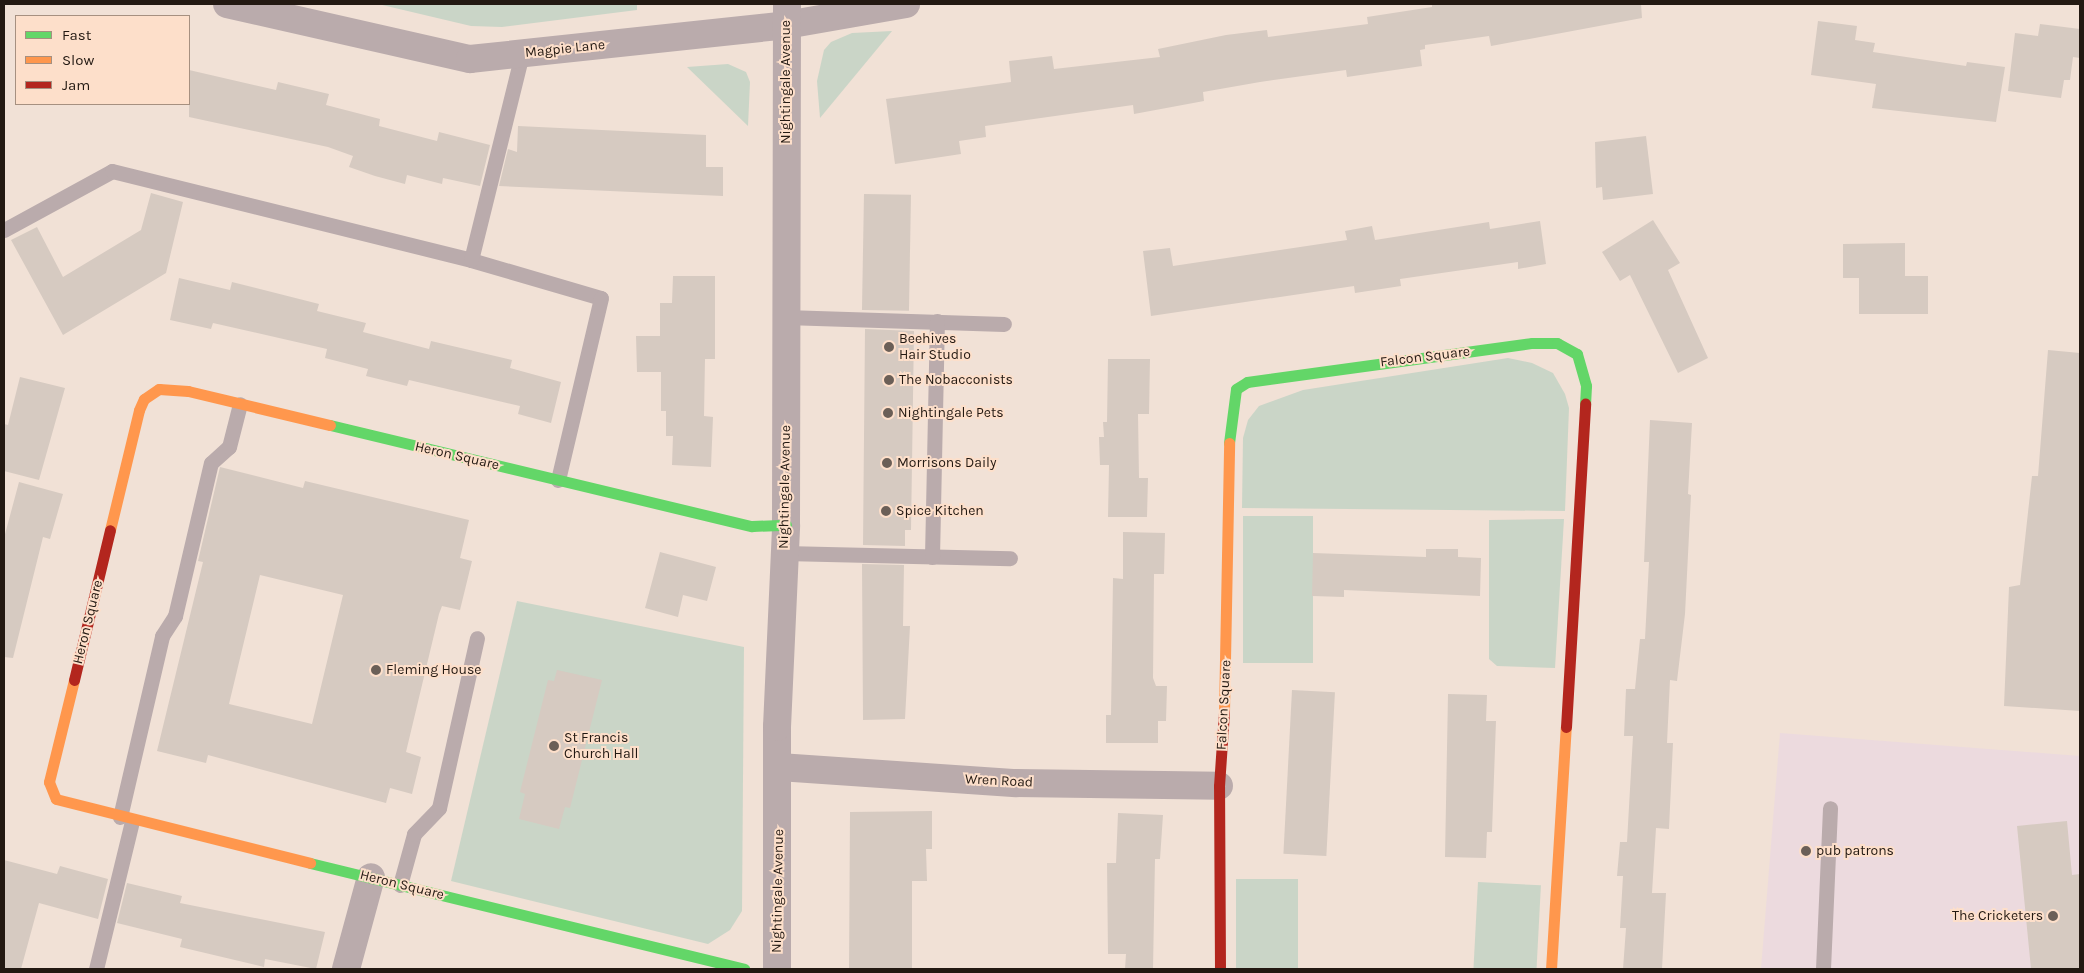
<!DOCTYPE html>
<style>
body{margin:0}
#map{position:relative;width:2084px;height:973px;overflow:hidden;background:#f1e1d6;font-family:Karla,sans-serif}
div>[style]{position:absolute}
.commercial>*{inset:0;background:#ecdade}
.green>*{inset:0;background:#cad5c7;transform-origin:0 0}
.building>*{inset:0;background:#d6cac1;transform-origin:0 0}
.lane>*{height:15px;margin:-7.5px;padding:0 7.5px;transform-origin:7.5px;border-radius:7.5px;background:#baabac}
.street>*{height:28px;margin:-14px;padding:0 14px;transform-origin:14px;border-radius:14px;background:#baabac}
.fast>*{height:11px;margin:-5.5px;padding:0 5.5px;transform-origin:5.5px;border-radius:5.5px;background:#63d668}
.slow>*{height:11px;margin:-5.5px;padding:0 5.5px;transform-origin:5.5px;border-radius:5.5px;background:#ff974d}
.jam>*{height:11px;margin:-5.5px;padding:0 5.5px;transform-origin:5.5px;border-radius:5.5px;background:#b3261e}
.dots>*{width:14px;height:14px;translate:-50% -50%;box-sizing:border-box;border:2px solid #fddfca;border-radius:50%}
span{translate:-50% -50%;white-space:nowrap;text-align:center;line-height:1.15;-webkit-text-stroke:4px #fddfca;paint-order:stroke}
.street-label{font-size:14px;color:#231912}
.poi-label{font-size:14px;color:#231912}
.left{translate:0 -50%;text-align:left}
.right{translate:-100% -50%;text-align:right}
.frame{position:absolute;inset:0;border:5px solid #231912;pointer-events:none}
.legend{position:absolute;left:15px;top:15px;width:175px;height:90px;box-sizing:border-box;background:#fddfca;border:1px solid #a69080;margin:0;padding:6px 9px;list-style:none;font-size:15px;color:#231912}
.legend li{display:flex;align-items:center;gap:10px;height:25px}
.legend b{width:25px;border:1px solid #a69080}
</style>
<div id="map">
<div class="commercial">
<i style="clip-path:polygon(1780px 733px,2080px 756px,2080px 969px,1761px 969px)"></i>
</div>
<div class="green">
<i style="clip-path:polygon(378px 4px,637px 4px,637px 10px,502px 27px,471px 26px)"></i>
<i style="clip-path:polygon(892px 31px,820px 118px,817px 81px,824px 50px,831px 42px,852px 33px)"></i>
<i style="clip-path:polygon(728px 64px,746px 72px,750px 82px,748px 126px,687px 67px)"></i>
<i style="clip-path:polygon(1508px 358px,1532px 363px,1553px 373px,1565px 394px,1569px 408px,1565px 511px,1242px 508px,1243px 438px,1248px 420px,1259px 406px,1303px 390px)"></i>
<i style="left:1243px;top:516px;width:70px;height:147px"></i>
<i style="clip-path:polygon(1564px 519px,1555px 668px,1497px 666px,1489px 659px,1489px 520px)"></i>
<i style="clip-path:polygon(517px 601px,744px 647px,742px 911px,730px 930px,708px 944px,451px 881px)"></i>
<i style="left:1236px;top:879px;width:62px;height:90px"></i>
<i style="left:1478px;top:882px;width:63px;height:87px;rotate:3deg"></i>
</div>
<div class="building">
<i style="clip-path:polygon(1432px 4px,1641px 4px,1642px 18px,1491px 46px,1489px 36px,1425px 45px,1425px 49px,1420px 50px,1422px 66px,1347px 77px,1346px 70px,1260px 82px,1203px 92px,1204px 101px,1134px 114px,1133px 105px,985px 126px,986px 137px,959px 141px,961px 154px,895px 164px,886px 99px,1011px 82px,1009px 61px,1052px 56px,1054px 69px,1160px 57px,1158px 49px,1226px 35px,1267px 30px,1268px 37px,1368px 24px,1367px 17px,1432px 7px)"></i>
<i style="clip-path:polygon(1818px 21px,1857px 26px,1855px 40px,1875px 43px,1873px 52px,1966px 66px,1967px 62px,2005px 67px,1996px 122px,1872px 108px,1876px 84px,1811px 75px)"></i>
<i style="clip-path:polygon(2040px 24px,2080px 29px,2080px 58px,2073px 57px,2070px 80px,2064px 80px,2061px 98px,2008px 91px,2015px 33px,2038px 36px)"></i>
<i style="clip-path:polygon(189px 70px,276px 90px,278px 82px,329px 94px,326px 105px,380px 119px,379px 126px,437px 141px,439px 132px,490px 145px,480px 186px,443px 178px,442px 184px,407px 175px,405px 184px,375px 176px,349px 167px,353px 156px,328px 147px,189px 117px)"></i>
<i style="clip-path:polygon(518px 126px,706px 135px,706px 167px,723px 167px,723px 196px,499px 186px,508px 149px,517px 152px)"></i>
<i style="clip-path:polygon(1646px 136px,1653px 194px,1603px 200px,1602px 187px,1596px 188px,1595px 142px)"></i>
<i style="clip-path:polygon(151px 193px,183px 202px,166px 273px,63px 335px,11px 240px,37px 227px,63px 277px,141px 230px)"></i>
<i style="left:864px;top:194px;width:47px;height:116px;rotate:1deg"></i>
<i style="clip-path:polygon(1653px 220px,1680px 263px,1668px 270px,1708px 358px,1678px 373px,1630px 275px,1620px 281px,1602px 252px)"></i>
<i style="clip-path:polygon(1540px 221px,1546px 264px,1518px 269px,1518px 262px,1400px 279px,1401px 286px,1355px 293px,1354px 286px,1151px 316px,1143px 251px,1170px 248px,1173px 266px,1347px 240px,1345px 231px,1372px 226px,1375px 240px,1489px 222px,1490px 229px)"></i>
<i style="clip-path:polygon(1905px 243px,1905px 276px,1928px 276px,1928px 314px,1859px 314px,1859px 278px,1843px 278px,1843px 244px)"></i>
<i style="clip-path:polygon(673px 276px,715px 276px,715px 359px,705px 359px,704px 416px,713px 417px,711px 467px,672px 465px,673px 436px,666px 436px,666px 411px,661px 411px,661px 372px,637px 372px,636px 336px,660px 336px,660px 303px,672px 303px)"></i>
<i style="clip-path:polygon(179px 278px,230px 290px,232px 282px,319px 304px,317px 311px,366px 323px,363px 332px,429px 349px,431px 341px,512px 360px,510px 368px,561px 382px,551px 423px,518px 414px,520px 406px,409px 380px,407px 386px,366px 376px,368px 369px,325px 358px,327px 349px,213px 323px,211px 329px,170px 320px)"></i>
<i style="clip-path:polygon(865px 329px,914px 331px,911px 530px,905px 530px,905px 546px,863px 545px)"></i>
<i style="clip-path:polygon(2048px 350px,2080px 353px,2080px 711px,2004px 706px,2009px 587px,2020px 585px,2032px 476px,2038px 476px)"></i>
<i style="clip-path:polygon(1108px 359px,1150px 359px,1149px 414px,1138px 414px,1139px 478px,1148px 478px,1147px 517px,1108px 517px,1109px 465px,1100px 465px,1099px 437px,1104px 437px,1103px 422px,1107px 422px)"></i>
<i style="clip-path:polygon(20px 377px,65px 388px,39px 480px,4px 471px,4px 424px,8px 425px)"></i>
<i style="clip-path:polygon(1650px 420px,1692px 423px,1688px 494px,1691px 495px,1685px 614px,1677px 681px,1670px 680px,1667px 743px,1673px 743px,1669px 829px,1656px 828px,1652px 893px,1666px 893px,1662px 969px,1623px 969px,1626px 928px,1620px 928px,1623px 876px,1617px 876px,1620px 842px,1627px 842px,1633px 736px,1624px 736px,1626px 689px,1635px 689px,1640px 639px,1645px 639px,1649px 562px,1644px 562px)"></i>
<i style="clip-path:polygon(evenodd,220px 467px,303px 488px,305px 481px,469px 520px,460px 558px,472px 561px,460px 610px,442px 606px,439px 614px,406px 752px,421px 757px,412px 794px,390px 788px,386px 803px,208px 755px,206px 763px,157px 751px,203px 562px,198px 561px,220px 467px,260px 575px,343px 595px,312px 724px,229px 704px,260px 575px)"></i>
<i style="clip-path:polygon(19px 482px,63px 494px,50px 539px,43px 537px,13px 658px,4px 657px,4px 538px)"></i>
<i style="clip-path:polygon(1123px 532px,1165px 533px,1164px 574px,1154px 574px,1153px 678px,1156px 686px,1167px 686px,1166px 721px,1158px 721px,1158px 743px,1106px 743px,1106px 715px,1111px 715px,1113px 578px,1123px 579px)"></i>
<i style="clip-path:polygon(1426px 549px,1458px 549px,1458px 557px,1481px 558px,1480px 596px,1344px 590px,1344px 597px,1312px 596px,1313px 553px,1426px 557px)"></i>
<i style="clip-path:polygon(660px 552px,716px 567px,707px 601px,683px 595px,678px 617px,645px 608px)"></i>
<i style="clip-path:polygon(862px 564px,904px 565px,903px 626px,910px 626px,905px 719px,863px 720px)"></i>
<i style="clip-path:polygon(557px 670px,602px 680px,570px 808px,565px 807px,559px 829px,519px 819px,525px 794px,520px 792px,548px 680px,554px 681px)"></i>
<i style="left:1292px;top:690px;width:43px;height:164px;rotate:3deg"></i>
<i style="clip-path:polygon(1448px 694px,1487px 695px,1486px 721px,1496px 721px,1492px 832px,1487px 832px,1486px 858px,1445px 857px)"></i>
<i style="clip-path:polygon(932px 811px,932px 849px,926px 849px,927px 881px,912px 881px,912px 969px,849px 969px,850px 812px)"></i>
<i style="clip-path:polygon(1118px 813px,1163px 815px,1160px 859px,1155px 859px,1153px 969px,1125px 969px,1126px 954px,1108px 954px,1107px 863px,1116px 863px)"></i>
<i style="clip-path:polygon(2067px 821px,2072px 875px,2080px 874px,2080px 969px,2031px 969px,2017px 826px)"></i>
<i style="clip-path:polygon(4px 860px,57px 874px,60px 866px,108px 879px,98px 919px,39px 903px,21px 969px,4px 969px)"></i>
<i style="clip-path:polygon(127px 883px,182px 896px,180px 903px,325px 932px,316px 969px,265px 959px,264px 967px,180px 947px,182px 939px,117px 923px)"></i>
</div>
<div class="lane">
<i style="left:4px;top:230px;width:123px;rotate:-28.6deg"></i>
<i style="left:112px;top:171px;width:370px;rotate:13.9deg"></i>
<i style="left:471px;top:260px;width:135px;rotate:16.3deg"></i>
<i style="left:601px;top:298px;width:187px;rotate:103.3deg"></i>
<i style="left:471px;top:260px;width:212px;rotate:-76.1deg"></i>
<i style="left:785px;top:317px;width:219px;rotate:1.8deg"></i>
<i style="left:784px;top:553px;width:226px;rotate:1.3deg"></i>
<i style="left:932px;top:557px;width:236px;rotate:-88.8deg"></i>
<i style="left:120px;top:817px;width:186px;rotate:-76.9deg"></i>
<i style="left:162px;top:636px;width:24px;rotate:-57deg"></i>
<i style="left:175px;top:616px;width:157px;rotate:-76.8deg"></i>
<i style="left:211px;top:463px;width:24px;rotate:-42deg"></i>
<i style="left:229px;top:447px;width:44px;rotate:-75.7deg"></i>
<i style="left:400px;top:885px;width:53px;rotate:-74.6deg"></i>
<i style="left:414px;top:834px;width:36px;rotate:-46deg"></i>
<i style="left:439px;top:808px;width:174px;rotate:-77.4deg"></i>
<i style="left:96px;top:969px;width:152px;rotate:-76.3deg"></i>
<i style="left:1823px;top:969px;width:161px;rotate:-87.5deg"></i>
</div>
<div class="street">
<i style="left:227px;top:4px;width:249px;rotate:12.8deg"></i>
<i style="left:470px;top:59px;width:318px;rotate:-6.1deg"></i>
<i style="left:786px;top:25px;width:122px;rotate:-9.9deg"></i>
<i style="left:779px;top:767px;width:238px;rotate:3.9deg"></i>
<i style="left:1016px;top:783px;width:203px;rotate:0.8deg"></i>
<i style="left:346px;top:969px;width:95px;rotate:-74.8deg"></i>
<i style="left:777px;top:969px;width:242px;rotate:-90deg"></i>
<i style="left:777px;top:727px;width:202px;rotate:-87.4deg"></i>
<i style="left:786px;top:525px;width:521px;rotate:-89.89deg"></i>
</div>
<div class="fast">
<i style="left:330px;top:425px;width:434px;rotate:13.5deg"></i>
<i style="left:752px;top:526px;width:34px;rotate:-2deg"></i>
<i style="left:1229px;top:443px;width:54px;rotate:-82.6deg"></i>
<i style="left:1236px;top:389px;width:13px;rotate:-32deg"></i>
<i style="left:1247px;top:382px;width:288px;rotate:-7.8deg"></i>
<i style="left:1532px;top:343px;width:25px"></i>
<i style="left:1557px;top:343px;width:23px;rotate:29deg"></i>
<i style="left:1577px;top:354px;width:33px;rotate:74deg"></i>
<i style="left:1586px;top:386px;width:18px;rotate:93deg"></i>
<i style="left:310px;top:863px;width:447px;rotate:13.7deg"></i>
</div>
<div class="slow">
<i style="left:110px;top:530px;width:123px;rotate:-76.4deg"></i>
<i style="left:139px;top:410px;width:12px;rotate:-66deg"></i>
<i style="left:144px;top:399px;width:18px;rotate:-34deg"></i>
<i style="left:159px;top:389px;width:29px;rotate:4deg"></i>
<i style="left:188px;top:391px;width:146px;rotate:13.5deg"></i>
<i style="left:74px;top:680px;width:105px;rotate:103.8deg"></i>
<i style="left:49px;top:782px;width:18px;rotate:68deg"></i>
<i style="left:56px;top:799px;width:262px;rotate:14.1deg"></i>
<i style="left:1224px;top:712px;width:269px;rotate:-88.9deg"></i>
<i style="left:1551px;top:969px;width:242px;rotate:-86.5deg"></i>
</div>
<div class="jam">
<i style="left:74px;top:680px;width:154px;rotate:-76.5deg"></i>
<i style="left:1566px;top:727px;width:324px;rotate:-86.6deg"></i>
<i style="left:1220px;top:969px;width:183px;rotate:-90.3deg"></i>
<i style="left:1219px;top:786px;width:74px;rotate:-86.1deg"></i>
</div>
<div class="dots">
<i style="left:889px;top:347px;background:#6b5f57"></i>
<i style="left:889px;top:380px;background:#6b5f57"></i>
<i style="left:888px;top:413px;background:#6b5f57"></i>
<i style="left:887px;top:463px;background:#6b5f57"></i>
<i style="left:886px;top:511px;background:#6b5f57"></i>
<i style="left:376px;top:670px;background:#6b5f57"></i>
<i style="left:554px;top:746px;background:#6b5f57"></i>
<i style="left:1806px;top:851px;background:#6b5f57"></i>
<i style="left:2053px;top:916px;background:#6b5f57"></i>
</div>
<div class="street-label">
<span style="left:565px;top:49px;rotate:-6deg">Magpie Lane</span>
<span style="left:786px;top:82px;rotate:-90deg">Nightingale Avenue</span>
<span style="left:1425px;top:357px;rotate:-7deg">Falcon Square</span>
<span style="left:457px;top:456px;rotate:13deg">Heron Square</span>
<span style="left:785px;top:487px;rotate:-89deg">Nightingale Avenue</span>
<span style="left:88px;top:622px;rotate:-76deg">Heron Square</span>
<span style="left:1224px;top:705px;rotate:-87deg">Falcon Square</span>
<span style="left:999px;top:781px;rotate:3deg">Wren Road</span>
<span style="left:402px;top:885px;rotate:14deg">Heron Square</span>
<span style="left:778px;top:891px;rotate:-89deg">Nightingale Avenue</span>
</div>
<div class="poi-label">
<span class="left" style="left:899px;top:347px">Beehives<br>Hair Studio</span>
<span class="left" style="left:899px;top:380px">The Nobacconists</span>
<span class="left" style="left:898px;top:413px">Nightingale Pets</span>
<span class="left" style="left:897px;top:463px">Morrisons Daily</span>
<span class="left" style="left:896px;top:511px">Spice Kitchen</span>
<span class="left" style="left:386px;top:670px">Fleming House</span>
<span class="left" style="left:564px;top:746px">St Francis<br>Church Hall</span>
<span class="left" style="left:1816px;top:851px">pub patrons</span>
<span class="right" style="left:2043px;top:916px">The Cricketers</span>
</div>
<div class="frame"></div>
<ul class="legend">
<li><b style="height:6px;background:#63d668"></b>Fast</li>
<li><b style="height:6px;background:#ff974d"></b>Slow</li>
<li><b style="height:6px;background:#b3261e"></b>Jam</li>
</ul>
</div>
